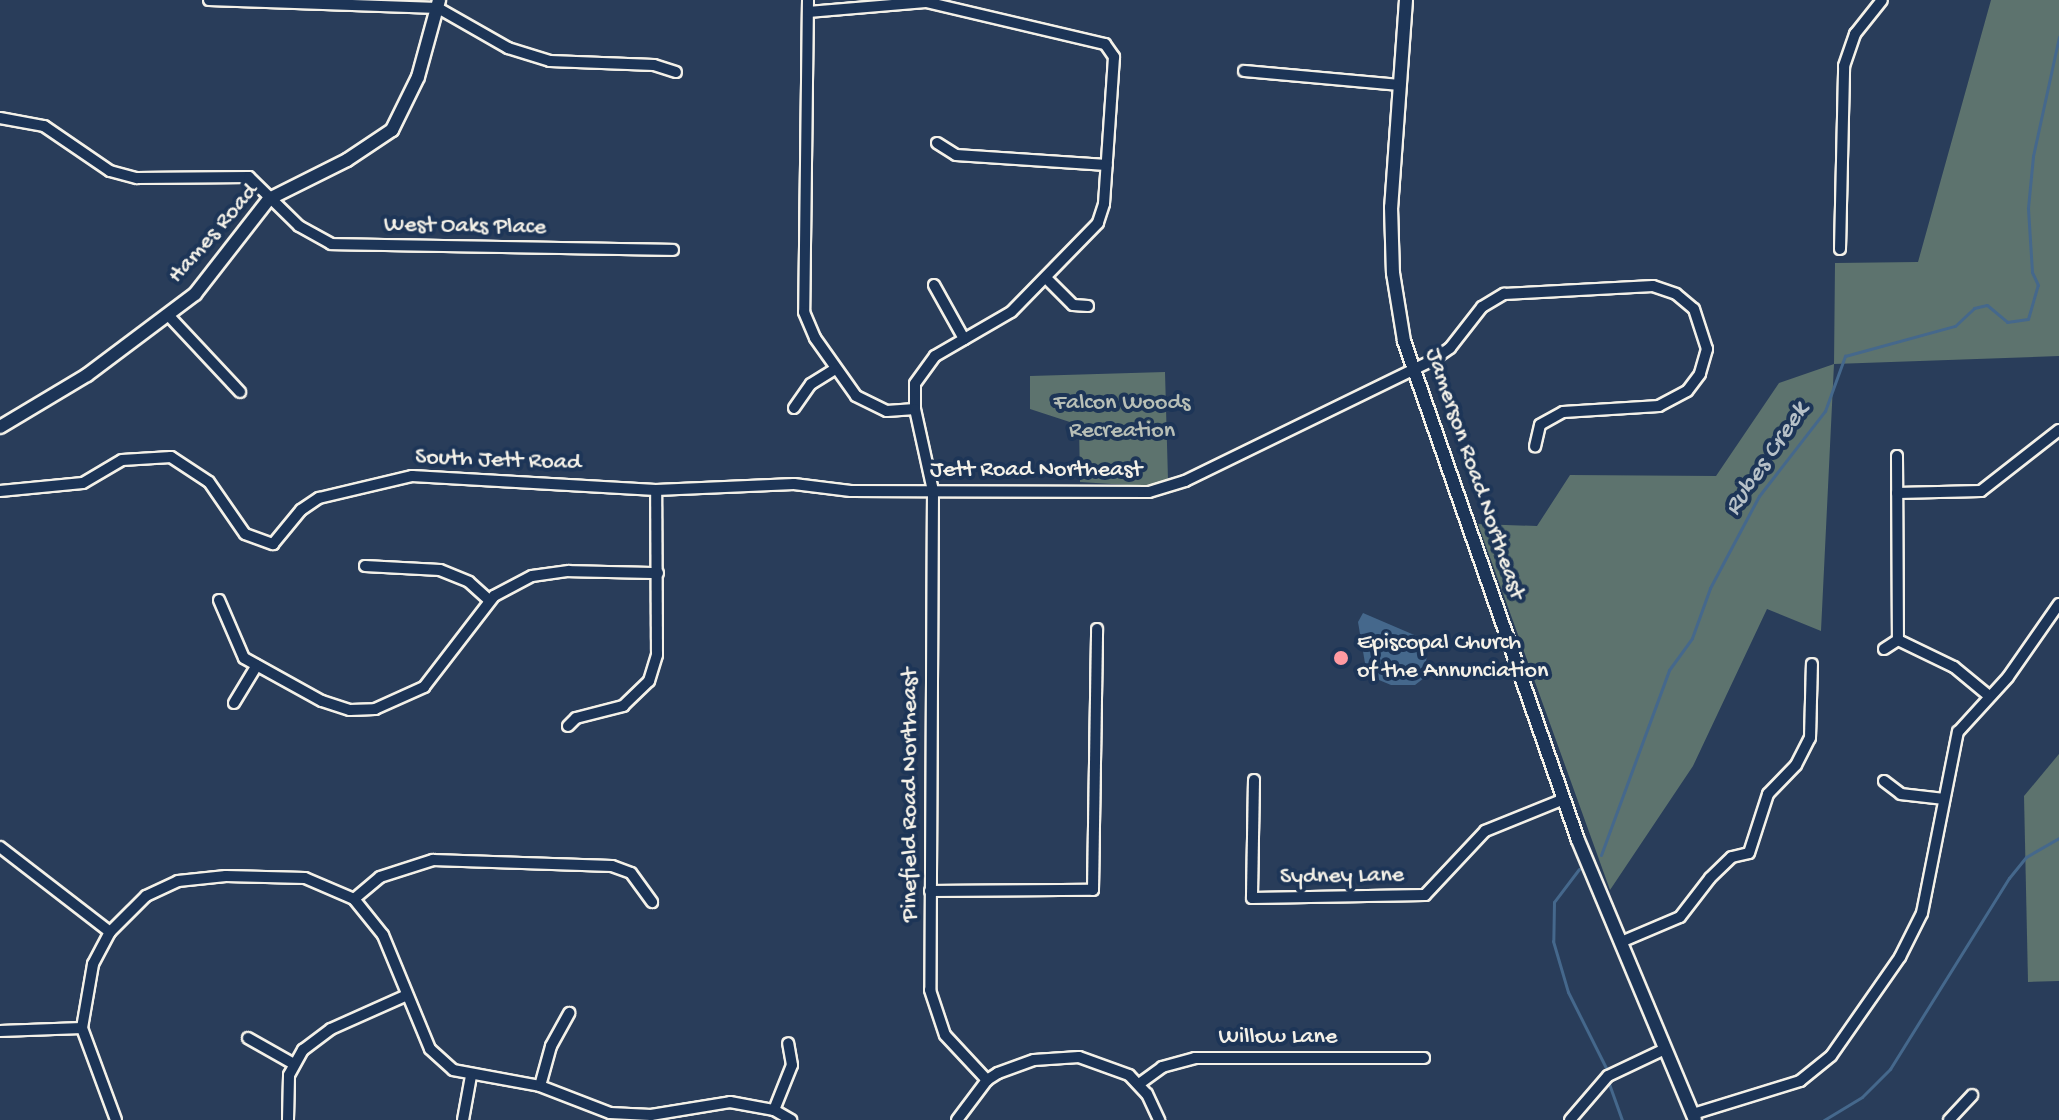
<!DOCTYPE html>
<style>
body{margin:0}
#map{position:relative;width:2059px;height:1120px;overflow:hidden;background:#293d5a;font-family:"Gochi Hand",sans-serif}
div>[style]{position:absolute}
.green>*{inset:0;background:#5d736e}
.water>*{inset:0;background:#45688c}
.stream>*{height:3px;margin:-1.5px;padding:0 1.5px;transform-origin:1.5px;border-radius:1.5px;background:#45688c}
.roads{filter:drop-shadow(2px 0 #f4f1e8) drop-shadow(-2px 0 #f4f1e8) drop-shadow(0 2px #f4f1e8) drop-shadow(0 -2px #f4f1e8)}
.minor>*{height:10px;margin:-5px;padding:0 5px;transform-origin:5px;border-radius:5px;background:#1d3557}
.tertiary>*{height:12px;margin:-6px;padding:0 6px;transform-origin:6px;border-radius:6px;background:#1d3557}
.dots>*{width:22px;height:22px;translate:-50% -50%;box-sizing:border-box;border:4px solid #1d3557;border-radius:50%}
span{translate:-50% -50%;white-space:nowrap;text-align:center;line-height:1.15;-webkit-text-stroke:8px #1d3557;paint-order:stroke}
.street-label{font-size:24px;color:#f4f1e8}
.park-label{font-size:24px;color:#b8bfb7}
.poi-label{font-size:24px;color:#f4f1e8}
.left{translate:0 -50%;text-align:left}
.water-label{font-size:26px;color:#b7c1c8;font-style:italic}
</style>
<div id="map">
<div class="green">
<i style="clip-path:polygon(1991px 0,2059px 0,2059px 356px,1834px 364px,1821px 631px,1767px 609px,1693px 766px,1610px 890px,1478px 524px,1537px 526px,1570px 475px,1716px 476px,1779px 383px,1834px 364px,1835px 263px,1918px 262px)"></i>
<i style="clip-path:polygon(1165px 372px,1168px 480px,1143px 486px,1080px 482px,1079px 425px,1030px 409px,1030px 376px)"></i>
<i style="clip-path:polygon(2059px 754px,2059px 981px,2028px 982px,2024px 796px)"></i>
</div>
<div class="water">
<i style="clip-path:polygon(1363px 613px,1419px 637px,1427px 654px,1424px 678px,1415px 685px,1391px 685px,1367px 675px,1358px 622px)"></i>
</div>
<div class="stream">
<i style="left:1601px;top:855px;width:197px;rotate:-69.8deg"></i>
<i style="left:1669px;top:670px;width:39px;rotate:-54deg"></i>
<i style="left:1692px;top:638px;width:53px;rotate:-70.2deg"></i>
<i style="left:1710px;top:588px;width:104px;rotate:-62deg"></i>
<i style="left:1759px;top:496px;width:108px;rotate:-52.2deg"></i>
<i style="left:1825px;top:411px;width:59px;rotate:-70deg"></i>
<i style="left:1845px;top:356px;width:114px;rotate:-15.3deg"></i>
<i style="left:1955px;top:326px;width:26px;rotate:-43deg"></i>
<i style="left:1974px;top:308px;width:13px;rotate:-13deg"></i>
<i style="left:1987px;top:305px;width:26px;rotate:40deg"></i>
<i style="left:2007px;top:322px;width:21px;rotate:-8deg"></i>
<i style="left:2028px;top:319px;width:35px;rotate:-74deg"></i>
<i style="left:2038px;top:285px;width:14px;rotate:-115deg"></i>
<i style="left:2032px;top:272px;width:64px;rotate:-93.6deg"></i>
<i style="left:2028px;top:208px;width:52px;rotate:-84.5deg"></i>
<i style="left:2033px;top:156px;width:122px;rotate:-77.7deg"></i>
<i style="left:1579px;top:869px;width:41px;rotate:127.1deg"></i>
<i style="left:1554px;top:902px;width:39px;rotate:91deg"></i>
<i style="left:1553px;top:941px;width:53px;rotate:73.6deg"></i>
<i style="left:1568px;top:992px;width:85px;rotate:63.4deg"></i>
<i style="left:1608px;top:1081px;width:41px;rotate:70.3deg"></i>
<i style="left:1824px;top:1120px;width:44px;rotate:-31.2deg"></i>
<i style="left:1862px;top:1097px;width:40px;rotate:-45deg"></i>
<i style="left:1890px;top:1069px;width:225px;rotate:-58.1deg"></i>
<i style="left:2009px;top:878px;width:27px;rotate:-51deg"></i>
<i style="left:2026px;top:857px;width:38px;rotate:-30deg"></i>
</div>
<div class="roads">
<div class="minor">
<i style="left:209px;top:0;width:229px;rotate:2deg"></i>
<i style="left:438px;top:8px;width:81px;rotate:29.7deg"></i>
<i style="left:508px;top:48px;width:44px;rotate:17.2deg"></i>
<i style="left:550px;top:61px;width:104px;rotate:2.2deg"></i>
<i style="left:654px;top:65px;width:23px;rotate:18deg"></i>
<i style="left:808px;top:0;width:312px;rotate:90.7deg"></i>
<i style="left:804px;top:312px;width:28px;rotate:67deg"></i>
<i style="left:815px;top:338px;width:71px;rotate:54.7deg"></i>
<i style="left:856px;top:396px;width:34px;rotate:26deg"></i>
<i style="left:887px;top:411px;width:28px;rotate:-4deg"></i>
<i style="left:808px;top:12px;width:118px;rotate:-4.8deg"></i>
<i style="left:926px;top:2px;width:184px;rotate:13.2deg"></i>
<i style="left:1105px;top:44px;width:16px;rotate:55deg"></i>
<i style="left:1114px;top:57px;width:147px;rotate:93.9deg"></i>
<i style="left:1104px;top:204px;width:20px;rotate:108deg"></i>
<i style="left:1098px;top:223px;width:124px;rotate:134.3deg"></i>
<i style="left:1011px;top:312px;width:88px;rotate:149.9deg"></i>
<i style="left:935px;top:356px;width:34px;rotate:126deg"></i>
<i style="left:915px;top:384px;width:25px;rotate:90deg"></i>
<i style="left:915px;top:409px;width:84px;rotate:77.6deg"></i>
<i style="left:933px;top:491px;width:499px;rotate:90.3deg"></i>
<i style="left:930px;top:990px;width:47px;rotate:71.6deg"></i>
<i style="left:945px;top:1035px;width:62px;rotate:47deg"></i>
<i style="left:1244px;top:71px;width:157px;rotate:5.1deg"></i>
<i style="left:0;top:118px;width:45px;rotate:10.3deg"></i>
<i style="left:44px;top:126px;width:80px;rotate:34.3deg"></i>
<i style="left:110px;top:171px;width:28px;rotate:15deg"></i>
<i style="left:137px;top:178px;width:112px;rotate:-0.5deg"></i>
<i style="left:249px;top:177px;width:70px;rotate:44.4deg"></i>
<i style="left:299px;top:226px;width:37px;rotate:29deg"></i>
<i style="left:331px;top:244px;width:342px;rotate:1deg"></i>
<i style="left:937px;top:143px;width:22px;rotate:32deg"></i>
<i style="left:956px;top:155px;width:151px;rotate:3.8deg"></i>
<i style="left:1840px;top:249px;width:183px;rotate:-88.7deg"></i>
<i style="left:1844px;top:66px;width:34px;rotate:-71deg"></i>
<i style="left:1855px;top:34px;width:43px;rotate:-51.5deg"></i>
<i style="left:1046px;top:278px;width:38px;rotate:45deg"></i>
<i style="left:1073px;top:305px;width:15px;rotate:4deg"></i>
<i style="left:934px;top:285px;width:62px;rotate:60.9deg"></i>
<i style="left:169px;top:316px;width:104px;rotate:46.9deg"></i>
<i style="left:794px;top:408px;width:29px;rotate:-55deg"></i>
<i style="left:811px;top:384px;width:28px;rotate:-32deg"></i>
<i style="left:1897px;top:456px;width:184px;rotate:89.7deg"></i>
<i style="left:1898px;top:640px;width:62px;rotate:25.7deg"></i>
<i style="left:1954px;top:667px;width:45px;rotate:39.6deg"></i>
<i style="left:0;top:491px;width:83px;rotate:-5.5deg"></i>
<i style="left:83px;top:483px;width:45px;rotate:-30.5deg"></i>
<i style="left:122px;top:460px;width:49px;rotate:-3.5deg"></i>
<i style="left:171px;top:457px;width:45px;rotate:33.3deg"></i>
<i style="left:209px;top:482px;width:63px;rotate:55.3deg"></i>
<i style="left:245px;top:534px;width:30px;rotate:20deg"></i>
<i style="left:273px;top:544px;width:44px;rotate:-50.5deg"></i>
<i style="left:301px;top:510px;width:22px;rotate:-34deg"></i>
<i style="left:319px;top:498px;width:96px;rotate:-13.3deg"></i>
<i style="left:412px;top:476px;width:244px;rotate:3.3deg"></i>
<i style="left:656px;top:490px;width:138px;rotate:-2.5deg"></i>
<i style="left:794px;top:484px;width:57px;rotate:7deg"></i>
<i style="left:851px;top:491px;width:298px;rotate:0.2deg"></i>
<i style="left:1149px;top:492px;width:38px;rotate:-17deg"></i>
<i style="left:1185px;top:481px;width:276px;rotate:-26deg"></i>
<i style="left:1433px;top:360px;width:21px;rotate:-35deg"></i>
<i style="left:1450px;top:348px;width:52px;rotate:-52deg"></i>
<i style="left:1482px;top:307px;width:26px;rotate:-31deg"></i>
<i style="left:1504px;top:294px;width:149px;rotate:-3.1deg"></i>
<i style="left:1653px;top:286px;width:24px;rotate:19deg"></i>
<i style="left:1676px;top:294px;width:23px;rotate:40deg"></i>
<i style="left:1694px;top:309px;width:42px;rotate:72deg"></i>
<i style="left:1707px;top:349px;width:26px;rotate:106deg"></i>
<i style="left:1700px;top:374px;width:21px;rotate:127deg"></i>
<i style="left:1687px;top:391px;width:32px;rotate:152deg"></i>
<i style="left:1659px;top:406px;width:96px;rotate:176.4deg"></i>
<i style="left:1563px;top:412px;width:26px;rotate:151deg"></i>
<i style="left:1540px;top:425px;width:22px;rotate:103deg"></i>
<i style="left:1897px;top:493px;width:84px;rotate:-1.4deg"></i>
<i style="left:1981px;top:491px;width:99px;rotate:-38deg"></i>
<i style="left:365px;top:566px;width:75px;rotate:3.1deg"></i>
<i style="left:440px;top:570px;width:31px;rotate:22deg"></i>
<i style="left:469px;top:582px;width:28px;rotate:42deg"></i>
<i style="left:219px;top:600px;width:63px;rotate:66.7deg"></i>
<i style="left:244px;top:658px;width:89px;rotate:28.9deg"></i>
<i style="left:322px;top:701px;width:29px;rotate:18deg"></i>
<i style="left:350px;top:710px;width:25px;rotate:-2deg"></i>
<i style="left:375px;top:709px;width:54px;rotate:-24.2deg"></i>
<i style="left:424px;top:687px;width:115px;rotate:-52.4deg"></i>
<i style="left:494px;top:596px;width:43px;rotate:-27.8deg"></i>
<i style="left:532px;top:576px;width:37px;rotate:-8deg"></i>
<i style="left:569px;top:571px;width:89px;rotate:1.3deg"></i>
<i style="left:1884px;top:649px;width:17px;rotate:-33deg"></i>
<i style="left:234px;top:703px;width:44px;rotate:-58.8deg"></i>
<i style="left:568px;top:726px;width:11px;rotate:-45deg"></i>
<i style="left:576px;top:718px;width:49px;rotate:-14.3deg"></i>
<i style="left:623px;top:706px;width:36px;rotate:-44deg"></i>
<i style="left:649px;top:681px;width:27px;rotate:-73deg"></i>
<i style="left:657px;top:655px;width:165px;rotate:-90.3deg"></i>
<i style="left:1254px;top:780px;width:118px;rotate:91deg"></i>
<i style="left:1252px;top:898px;width:173px;rotate:-1deg"></i>
<i style="left:1425px;top:895px;width:88px;rotate:-46.8deg"></i>
<i style="left:1485px;top:831px;width:85px;rotate:-22.1deg"></i>
<i style="left:1884px;top:781px;width:21px;rotate:37deg"></i>
<i style="left:1901px;top:794px;width:43px;rotate:6.6deg"></i>
<i style="left:0;top:847px;width:139px;rotate:37.7deg"></i>
<i style="left:930px;top:891px;width:163px;rotate:-0.4deg"></i>
<i style="left:1093px;top:890px;width:261px;rotate:-89.1deg"></i>
<i style="left:354px;top:899px;width:34px;rotate:-40deg"></i>
<i style="left:380px;top:877px;width:56px;rotate:-17.8deg"></i>
<i style="left:433px;top:860px;width:179px;rotate:1.9deg"></i>
<i style="left:612px;top:866px;width:20px;rotate:20deg"></i>
<i style="left:631px;top:873px;width:36px;rotate:54deg"></i>
<i style="left:1621px;top:942px;width:64px;rotate:-23deg"></i>
<i style="left:1680px;top:917px;width:49px;rotate:-52.4deg"></i>
<i style="left:1710px;top:878px;width:30px;rotate:-44deg"></i>
<i style="left:1732px;top:857px;width:17px;rotate:-13deg"></i>
<i style="left:1749px;top:853px;width:62px;rotate:-72.1deg"></i>
<i style="left:1768px;top:794px;width:40px;rotate:-46deg"></i>
<i style="left:1796px;top:765px;width:30px;rotate:-63deg"></i>
<i style="left:1810px;top:738px;width:74px;rotate:-88.5deg"></i>
<i style="left:0;top:1031px;width:82px;rotate:-2.1deg"></i>
<i style="left:248px;top:1038px;width:53px;rotate:29.5deg"></i>
<i style="left:1139px;top:1084px;width:29px;rotate:-36deg"></i>
<i style="left:1162px;top:1067px;width:34px;rotate:-15deg"></i>
<i style="left:1195px;top:1058px;width:229px"></i>
<i style="left:540px;top:1086px;width:41px;rotate:-74.6deg"></i>
<i style="left:551px;top:1046px;width:38px;rotate:-61deg"></i>
<i style="left:774px;top:1110px;width:48px;rotate:-68.2deg"></i>
<i style="left:792px;top:1065px;width:22px;rotate:-100deg"></i>
<i style="left:1693px;top:1114px;width:112px;rotate:-17.1deg"></i>
<i style="left:1800px;top:1081px;width:40px;rotate:-39deg"></i>
<i style="left:1831px;top:1056px;width:121px;rotate:-55.1deg"></i>
<i style="left:1900px;top:957px;width:49px;rotate:-63.4deg"></i>
<i style="left:1922px;top:913px;width:185px;rotate:-78.8deg"></i>
<i style="left:1958px;top:732px;width:74px;rotate:-47.7deg"></i>
<i style="left:2008px;top:677px;width:89px;rotate:-55.1deg"></i>
<i style="left:116px;top:1120px;width:98px;rotate:-110.3deg"></i>
<i style="left:82px;top:1028px;width:65px;rotate:-80.2deg"></i>
<i style="left:93px;top:964px;width:36px;rotate:-62deg"></i>
<i style="left:110px;top:932px;width:51px;rotate:-45deg"></i>
<i style="left:146px;top:896px;width:35px;rotate:-25deg"></i>
<i style="left:178px;top:881px;width:48px;rotate:-5.9deg"></i>
<i style="left:226px;top:876px;width:79px;rotate:1.5deg"></i>
<i style="left:305px;top:878px;width:53px;rotate:23.2deg"></i>
<i style="left:354px;top:899px;width:46px;rotate:51.1deg"></i>
<i style="left:383px;top:935px;width:123px;rotate:67.6deg"></i>
<i style="left:430px;top:1049px;width:31px;rotate:42deg"></i>
<i style="left:453px;top:1070px;width:88px;rotate:10.4deg"></i>
<i style="left:540px;top:1086px;width:75px;rotate:21.1deg"></i>
<i style="left:610px;top:1113px;width:41px;rotate:2.8deg"></i>
<i style="left:651px;top:1115px;width:80px;rotate:-9.3deg"></i>
<i style="left:730px;top:1102px;width:45px;rotate:10.3deg"></i>
<i style="left:774px;top:1110px;width:20px;rotate:30deg"></i>
<i style="left:288px;top:1120px;width:45px;rotate:-88.7deg"></i>
<i style="left:289px;top:1075px;width:29px;rotate:-61deg"></i>
<i style="left:303px;top:1050px;width:35px;rotate:-37deg"></i>
<i style="left:331px;top:1029px;width:83px;rotate:-24.1deg"></i>
<i style="left:463px;top:1120px;width:45px;rotate:-79.7deg"></i>
<i style="left:957px;top:1120px;width:50px;rotate:-53.1deg"></i>
<i style="left:987px;top:1080px;width:13px;rotate:-32deg"></i>
<i style="left:998px;top:1073px;width:38px;rotate:-20deg"></i>
<i style="left:1034px;top:1060px;width:45px;rotate:-3.8deg"></i>
<i style="left:1079px;top:1057px;width:53px;rotate:19.8deg"></i>
<i style="left:1129px;top:1075px;width:26px;rotate:47deg"></i>
<i style="left:1147px;top:1094px;width:29px;rotate:65deg"></i>
<i style="left:1570px;top:1120px;width:58px;rotate:-49.2deg"></i>
<i style="left:1608px;top:1076px;width:63px;rotate:-25.3deg"></i>
<i style="left:1949px;top:1120px;width:34px;rotate:-47deg"></i>
</div>
<div class="tertiary">
<i style="left:1406px;top:0;width:208px;rotate:94.1deg"></i>
<i style="left:1391px;top:207px;width:66px;rotate:88.3deg"></i>
<i style="left:1393px;top:273px;width:69px;rotate:80.8deg"></i>
<i style="left:1404px;top:341px;width:528px;rotate:70.78deg"></i>
<i style="left:1578px;top:840px;width:303px;rotate:67.3deg"></i>
<i style="left:0;top:427px;width:101px;rotate:-30.9deg"></i>
<i style="left:87px;top:375px;width:135px;rotate:-36.9deg"></i>
<i style="left:195px;top:294px;width:120px;rotate:-52.1deg"></i>
<i style="left:269px;top:199px;width:87px;rotate:-26.6deg"></i>
<i style="left:347px;top:160px;width:54px;rotate:-33.7deg"></i>
<i style="left:392px;top:130px;width:59px;rotate:-63.9deg"></i>
<i style="left:418px;top:77px;width:80px;rotate:-74.7deg"></i>
</div>
</div>
<div class="dots">
<i style="left:1341px;top:658px;background:#ff9aa2"></i>
</div>
<div class="street-label">
<span style="left:465px;top:227px;rotate:1deg">West Oaks Place</span>
<span style="left:214px;top:234px;rotate:-49deg">Hames Road</span>
<span style="left:498px;top:461px;rotate:2deg">South Jett Road</span>
<span style="left:1036px;top:471px">Jett Road Northeast</span>
<span style="left:1474px;top:474px;rotate:71deg">Jamerson Road Northeast</span>
<span style="left:911px;top:795px;rotate:-90deg">Pinefield Road Northeast</span>
<span style="left:1342px;top:877px;rotate:-1deg">Sydney Lane</span>
<span style="left:1278px;top:1038px">Willow Lane</span>
</div>
<div class="park-label">
<span style="left:1122px;top:418px">Falcon Woods<br>Recreation</span>
</div>
<div class="poi-label">
<span class="left" style="left:1357px;top:658px">Episcopal Church<br>of the Annunciation</span>
</div>
<div class="water-label">
<span style="left:1768px;top:460px;rotate:-56deg">Rubes Creek</span>
</div>
</div>
